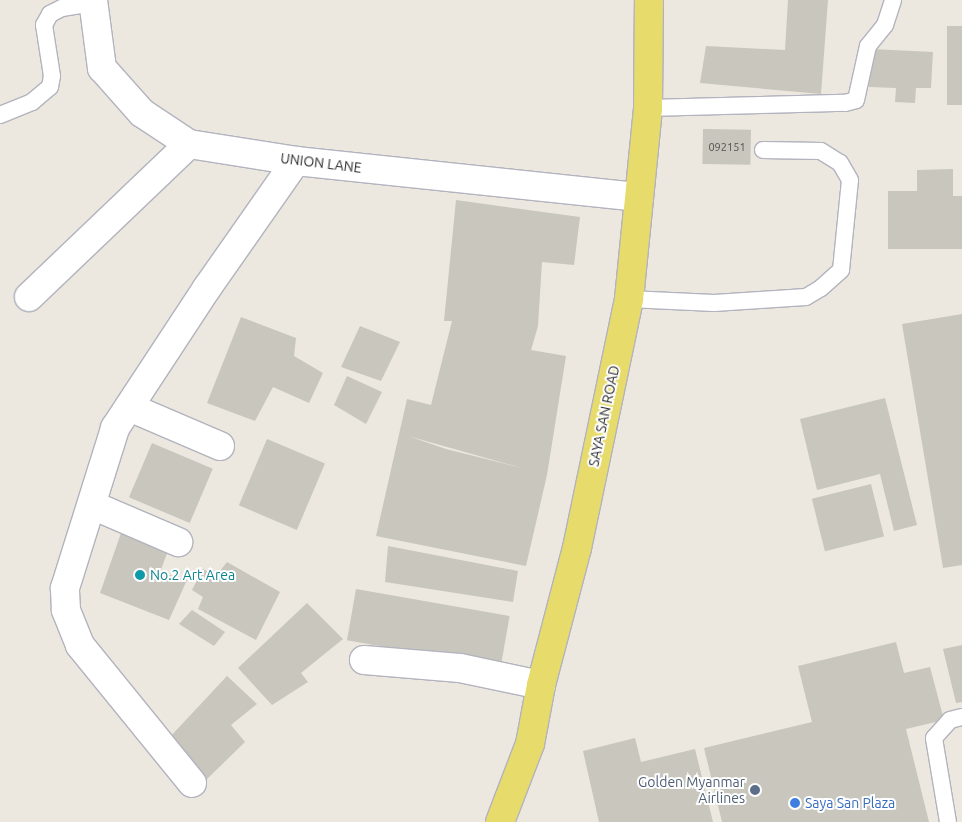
<!DOCTYPE html>
<style>
body{margin:0}
#map{position:relative;width:962px;height:822px;overflow:hidden;background:#ece8df;font-family:Ubuntu,sans-serif}
div>[style]{position:absolute}
.building>*{inset:0;background:#c8c6bd;transform-origin:0 0}
.roads{filter:drop-shadow(1px 0 #b2b3be) drop-shadow(-1px 0 #b2b3be) drop-shadow(0 1px #b2b3be) drop-shadow(0 -1px #b2b3be)}
.lane>*{height:16px;margin:-8px;padding:0 8px;transform-origin:8px;border-radius:8px;background:#fff}
.street>*{height:28px;margin:-14px;padding:0 14px;transform-origin:14px;border-radius:14px;background:#fff}
.primary>*{height:28px;margin:-14px;padding:0 14px;transform-origin:14px;border-radius:14px;background:#e6db6b}
.dots>*{width:14px;height:14px;translate:-50% -50%;box-sizing:border-box;border:2px solid #fff;border-radius:50%}
span{translate:-50% -50%;white-space:nowrap;text-align:center;line-height:1.15;-webkit-text-stroke:4px #fff;paint-order:stroke}
.number-label{font-size:11px;color:#535250}
.number-label span{-webkit-text-stroke-width:0}
.street-label{font-size:14px;color:#2c2c2c}
.culture-label{font-size:14px;color:#0d838f}
.left{translate:0 -50%;text-align:left}
.service-label{font-size:14px;color:#4e5e75}
.right{translate:-100% -50%;text-align:right}
.shop-label{font-size:14px;color:#366cbe}
</style>
<div id="map">
<div class="building">
<i style="clip-path:polygon(788px 0,828px 0,821px 94px,700px 83px,706px 46px,785px 50px)"></i>
<i style="left:947px;top:26px;width:15px;height:79px"></i>
<i style="clip-path:polygon(871px 49px,933px 52px,931px 88px,916px 88px,915px 103px,895px 102px,896px 88px,869px 87px)"></i>
<i style="left:703px;top:129px;width:48px;height:35px;rotate:1deg"></i>
<i style="clip-path:polygon(953px 169px,953px 196px,962px 196px,962px 249px,888px 249px,888px 191px,917px 191px,917px 170px)"></i>
<i style="clip-path:polygon(evenodd,456px 200px,580px 217px,574px 265px,542px 262px,538px 326px,531px 350px,566px 356px,547px 475px,526px 566px,376px 536px,407px 399px,431px 405px,452px 321px,444px 321px,456px 200px,408px 436px,522px 468px,446px 449px,408px 436px)"></i>
<i style="clip-path:polygon(962px 314px,962px 565px,943px 568px,902px 324px)"></i>
<i style="clip-path:polygon(241px 317px,296px 338px,294px 356px,323px 373px,309px 403px,273px 387px,255px 421px,207px 403px)"></i>
<i style="clip-path:polygon(360px 326px,400px 342px,381px 381px,341px 367px)"></i>
<i style="clip-path:polygon(347px 376px,382px 392px,366px 424px,334px 405px)"></i>
<i style="clip-path:polygon(885px 398px,917px 525px,894px 531px,880px 474px,817px 490px,800px 419px)"></i>
<i style="left:267px;top:439px;width:63px;height:72px;rotate:23deg"></i>
<i style="left:152px;top:443px;width:66px;height:59px;rotate:23deg"></i>
<i style="left:871px;top:484px;width:54px;height:61px;rotate:76deg"></i>
<i style="clip-path:polygon(121px 533px,168px 551px,160px 572px,187px 580px,169px 620px,100px 593px)"></i>
<i style="clip-path:polygon(388px 546px,518px 571px,513px 602px,385px 582px)"></i>
<i style="clip-path:polygon(227px 562px,280px 592px,256px 640px,198px 609px,203px 597px,192px 590px,203px 569px,216px 576px)"></i>
<i style="left:356px;top:589px;width:156px;height:52px;rotate:10deg"></i>
<i style="clip-path:polygon(307px 603px,343px 639px,301px 673px,308px 682px,272px 705px,238px 668px)"></i>
<i style="clip-path:polygon(192px 610px,225px 632px,214px 646px,179px 624px)"></i>
<i style="clip-path:polygon(896px 642px,904px 673px,930px 667px,944px 720px,906px 729px,929px 822px,722px 822px,704px 748px,812px 722px,798px 666px)"></i>
<i style="clip-path:polygon(962px 645px,962px 702px,956px 703px,943px 649px)"></i>
<i style="clip-path:polygon(227px 676px,257px 704px,231px 725px,245px 742px,205px 781px,169px 738px)"></i>
<i style="clip-path:polygon(635px 738px,641px 762px,695px 749px,713px 822px,599px 822px,583px 751px)"></i>
</div>
<div class="roads">
<div class="lane">
<i style="left:648px;top:108px;width:197px;rotate:-1.5deg"></i>
<i style="left:845px;top:103px;width:11px;rotate:-15deg"></i>
<i style="left:856px;top:100px;width:55px;rotate:-77.5deg"></i>
<i style="left:868px;top:46px;width:27px;rotate:-51deg"></i>
<i style="left:885px;top:25px;width:26px;rotate:-72deg"></i>
<i style="left:0;top:115px;width:35px;rotate:-22deg"></i>
<i style="left:32px;top:102px;width:23px;rotate:-40deg"></i>
<i style="left:50px;top:87px;width:11px;rotate:-80deg"></i>
<i style="left:52px;top:76px;width:52px;rotate:-98.9deg"></i>
<i style="left:44px;top:25px;width:13px;rotate:-61deg"></i>
<i style="left:50px;top:14px;width:13px;rotate:-27deg"></i>
<i style="left:62px;top:8px;width:31px;rotate:-9deg"></i>
<i style="left:629px;top:299px;width:85px;rotate:2.7deg"></i>
<i style="left:714px;top:303px;width:92px;rotate:-3.7deg"></i>
<i style="left:806px;top:297px;width:17px;rotate:-31deg"></i>
<i style="left:821px;top:288px;width:27px;rotate:-42deg"></i>
<i style="left:841px;top:270px;width:90px;rotate:-84.3deg"></i>
<i style="left:850px;top:180px;width:20px;rotate:-120deg"></i>
<i style="left:840px;top:163px;width:22px;rotate:-148deg"></i>
<i style="left:821px;top:151px;width:58px;rotate:-179deg"></i>
<i style="left:948px;top:822px;width:85px;rotate:-99.5deg"></i>
<i style="left:934px;top:738px;width:24px;rotate:-48deg"></i>
<i style="left:950px;top:720px;width:12px;rotate:-14deg"></i>
</div>
<div class="street">
<i style="left:93px;top:0;width:69px;rotate:82.5deg"></i>
<i style="left:102px;top:68px;width:60px;rotate:48.4deg"></i>
<i style="left:142px;top:113px;width:56px;rotate:33.4deg"></i>
<i style="left:189px;top:144px;width:108px;rotate:9deg"></i>
<i style="left:296px;top:161px;width:345px;rotate:6deg"></i>
<i style="left:29px;top:297px;width:221px;rotate:-43.7deg"></i>
<i style="left:129px;top:407px;width:99px;rotate:23.2deg"></i>
<i style="left:92px;top:505px;width:94px;rotate:23.3deg"></i>
<i style="left:364px;top:660px;width:96px;rotate:4.8deg"></i>
<i style="left:460px;top:668px;width:83px;rotate:11.9deg"></i>
<i style="left:192px;top:783px;width:178px;rotate:-129.1deg"></i>
<i style="left:80px;top:645px;width:38px;rotate:-112deg"></i>
<i style="left:66px;top:610px;width:22px;rotate:-93deg"></i>
<i style="left:65px;top:588px;width:168px;rotate:-72.6deg"></i>
<i style="left:115px;top:428px;width:168px;rotate:-56.7deg"></i>
<i style="left:207px;top:288px;width:155px;rotate:-55deg"></i>
</div>
<div class="primary">
<i style="left:500px;top:822px;width:84px;rotate:-69deg"></i>
<i style="left:530px;top:744px;width:60px;rotate:-79.4deg"></i>
<i style="left:541px;top:685px;width:142px;rotate:-75.3deg"></i>
<i style="left:577px;top:548px;width:254px;rotate:-78.2deg"></i>
<i style="left:629px;top:299px;width:192px;rotate:-84.3deg"></i>
<i style="left:648px;top:108px;width:108px;rotate:-89.5deg"></i>
</div>
</div>
<div class="dots">
<i style="left:140px;top:575px;background:#0f9aa8"></i>
<i style="left:755px;top:790px;background:#5c6f8a"></i>
<i style="left:795px;top:803px;background:#3f7fe0"></i>
</div>
<div class="number-label">
<span style="left:727px;top:147px">092151</span>
</div>
<div class="street-label">
<span style="left:321px;top:163px;rotate:7deg">UNION LANE</span>
<span style="left:604px;top:416px;rotate:-78deg">SAYA SAN ROAD</span>
</div>
<div class="culture-label">
<span class="left" style="left:150px;top:575px">No.2 Art Area</span>
</div>
<div class="service-label">
<span class="right" style="left:745px;top:790px">Golden Myanmar<br>Airlines</span>
</div>
<div class="shop-label">
<span class="left" style="left:805px;top:803px">Saya San Plaza</span>
</div>
</div>
